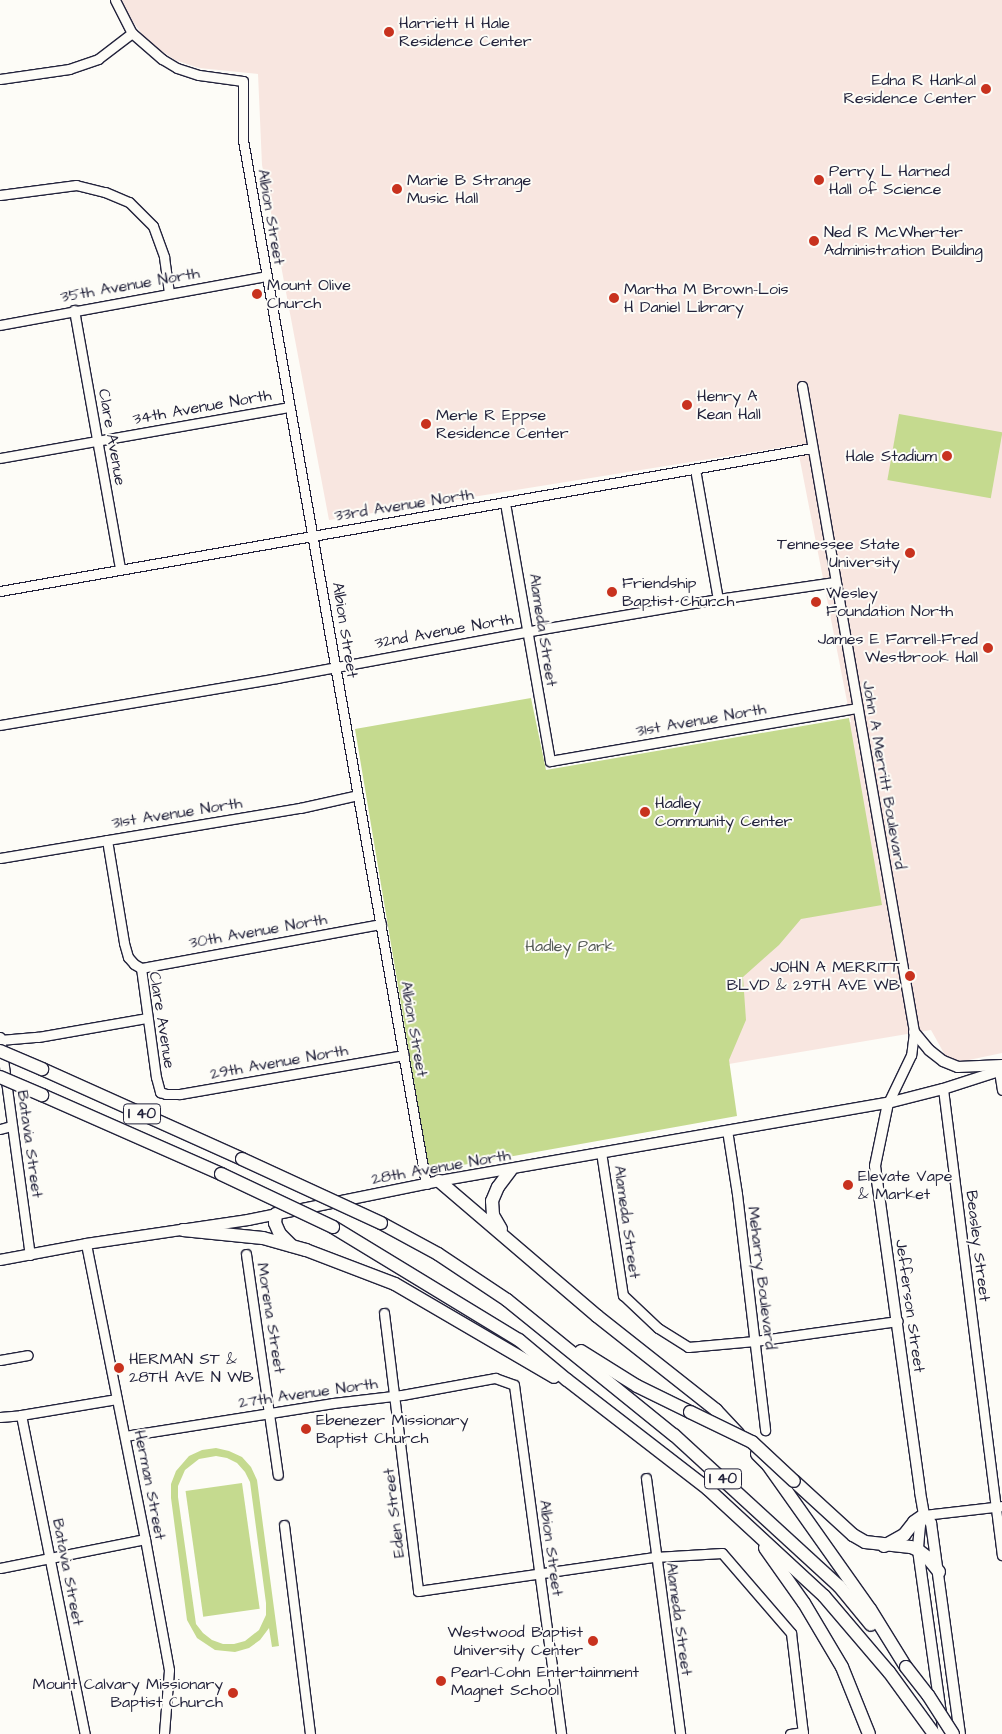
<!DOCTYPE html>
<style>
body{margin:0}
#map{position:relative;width:1002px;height:1734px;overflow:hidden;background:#fdfcf7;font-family:"Architects Daughter",sans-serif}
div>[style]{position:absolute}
.built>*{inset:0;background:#f8e6e0}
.green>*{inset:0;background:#c5da8f;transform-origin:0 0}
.roads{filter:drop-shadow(1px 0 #22223b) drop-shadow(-1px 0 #22223b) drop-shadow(0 1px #22223b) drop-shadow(0 -1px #22223b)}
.minor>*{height:9px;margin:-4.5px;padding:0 4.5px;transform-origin:4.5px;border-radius:4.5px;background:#fdfcf7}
.major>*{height:10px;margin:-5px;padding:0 5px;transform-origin:5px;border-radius:5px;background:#fdfcf7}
.highway>*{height:12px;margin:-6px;padding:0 6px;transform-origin:6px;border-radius:6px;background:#fdfcf7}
.bridges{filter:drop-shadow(1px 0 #22223b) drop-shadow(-1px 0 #22223b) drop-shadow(0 1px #22223b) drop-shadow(0 -1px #22223b)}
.highway-bridge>*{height:12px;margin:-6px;padding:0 6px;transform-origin:6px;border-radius:6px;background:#fdfcf7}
.dots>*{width:14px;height:14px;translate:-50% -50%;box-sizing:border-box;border:2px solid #fdfcf7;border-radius:50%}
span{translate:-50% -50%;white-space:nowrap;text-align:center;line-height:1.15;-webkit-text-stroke:4px #fdfcf7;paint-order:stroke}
.shield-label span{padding:1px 4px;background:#fdfcf7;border:1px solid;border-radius:4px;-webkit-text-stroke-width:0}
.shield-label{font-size:15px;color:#22223b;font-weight:700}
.poi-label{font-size:16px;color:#22223b}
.left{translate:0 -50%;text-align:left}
.right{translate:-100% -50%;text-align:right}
.street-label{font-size:16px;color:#22223b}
.park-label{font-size:16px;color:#535954}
</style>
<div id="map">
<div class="built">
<i style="clip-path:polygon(122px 0,1002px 0,1002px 1053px,950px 1064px,931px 1030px,723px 1065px,567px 774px,851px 722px,797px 445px,329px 520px,262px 165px,258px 74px,199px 68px,175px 60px,148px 42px,133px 22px)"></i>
</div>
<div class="green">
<i style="left:899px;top:414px;width:105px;height:67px;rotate:10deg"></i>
<i style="clip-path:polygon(531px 698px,546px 770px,849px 718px,882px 905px,801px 919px,779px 945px,743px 977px,746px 1020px,729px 1060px,737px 1116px,429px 1171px,355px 729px)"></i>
<i style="clip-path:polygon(evenodd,216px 1448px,229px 1451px,242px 1457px,251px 1467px,257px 1480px,279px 1646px,272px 1647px,269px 1628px,260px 1640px,249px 1648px,235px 1652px,215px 1650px,197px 1638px,187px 1620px,171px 1498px,171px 1484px,176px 1471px,189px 1456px,202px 1450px,216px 1448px,216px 1456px,227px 1458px,237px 1463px,245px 1472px,250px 1482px,266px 1603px,266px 1615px,259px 1630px,245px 1641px,234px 1644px,223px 1644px,212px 1640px,203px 1633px,196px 1624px,178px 1497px,178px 1486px,185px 1470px,199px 1459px,216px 1456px)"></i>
<i style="left:242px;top:1483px;width:127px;height:57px;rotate:82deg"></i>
</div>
<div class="roads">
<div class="minor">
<i style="left:115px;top:0;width:37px;rotate:63deg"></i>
<i style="left:132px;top:33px;width:40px;rotate:41deg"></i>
<i style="left:162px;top:59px;width:17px;rotate:31deg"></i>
<i style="left:177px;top:68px;width:23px;rotate:18deg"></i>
<i style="left:199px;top:75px;width:44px;rotate:7.8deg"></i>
<i style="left:243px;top:81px;width:59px;rotate:90deg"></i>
<i style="left:243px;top:140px;width:1060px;rotate:80.06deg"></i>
<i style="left:0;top:79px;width:70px;rotate:-8.2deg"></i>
<i style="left:69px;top:69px;width:31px;rotate:-19deg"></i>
<i style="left:98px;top:59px;width:43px;rotate:-37.4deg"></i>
<i style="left:0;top:195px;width:77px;rotate:-7.5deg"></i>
<i style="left:76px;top:185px;width:30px;rotate:14deg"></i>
<i style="left:105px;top:192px;width:26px;rotate:23deg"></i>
<i style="left:129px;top:202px;width:34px;rotate:45deg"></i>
<i style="left:153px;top:226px;width:33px;rotate:70deg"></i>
<i style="left:164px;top:257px;width:36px;rotate:82deg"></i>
<i style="left:74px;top:310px;width:262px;rotate:79.9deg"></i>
<i style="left:0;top:325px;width:270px;rotate:-10.4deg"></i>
<i style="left:802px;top:386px;width:656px;rotate:80.16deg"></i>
<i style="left:914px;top:1032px;width:23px;rotate:97deg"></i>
<i style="left:911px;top:1055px;width:53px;rotate:115.6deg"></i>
<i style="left:0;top:458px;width:294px;rotate:-10deg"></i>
<i style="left:695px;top:469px;width:132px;rotate:80deg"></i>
<i style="left:505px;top:503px;width:262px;rotate:80.1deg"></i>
<i style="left:550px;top:761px;width:312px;rotate:-9.8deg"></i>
<i style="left:0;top:591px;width:824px;rotate:-9.99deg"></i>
<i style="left:0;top:725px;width:281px;rotate:-9.6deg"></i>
<i style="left:277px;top:678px;width:263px;rotate:-10.5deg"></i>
<i style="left:536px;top:630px;width:185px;rotate:-9.7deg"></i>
<i style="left:718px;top:599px;width:118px;rotate:-8.3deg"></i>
<i style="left:107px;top:840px;width:104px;rotate:80.6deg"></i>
<i style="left:124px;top:943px;width:15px;rotate:74deg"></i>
<i style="left:128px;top:957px;width:9px;rotate:49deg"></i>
<i style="left:134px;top:964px;width:8px;rotate:30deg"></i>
<i style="left:141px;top:968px;width:110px;rotate:82.2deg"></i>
<i style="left:156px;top:1077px;width:16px;rotate:75deg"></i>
<i style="left:160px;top:1092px;width:6px;rotate:18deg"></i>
<i style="left:166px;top:1094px;width:14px"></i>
<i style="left:180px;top:1094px;width:227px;rotate:-9.9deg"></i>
<i style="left:0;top:858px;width:304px;rotate:-9.5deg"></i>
<i style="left:300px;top:808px;width:59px;rotate:-12.6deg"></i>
<i style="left:141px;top:968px;width:244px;rotate:-10.4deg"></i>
<i style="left:0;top:1037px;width:220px;rotate:82.2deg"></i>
<i style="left:0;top:1040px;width:38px;rotate:-5deg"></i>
<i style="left:38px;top:1037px;width:111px;rotate:-9.9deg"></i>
<i style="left:999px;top:1071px;width:19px;rotate:81deg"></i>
<i style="left:943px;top:1089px;width:470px;rotate:82.8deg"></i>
<i style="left:0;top:1129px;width:11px;rotate:-15deg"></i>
<i style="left:727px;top:1130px;width:65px;rotate:81.1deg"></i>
<i style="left:737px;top:1194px;width:238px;rotate:83.2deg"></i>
<i style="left:601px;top:1152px;width:145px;rotate:81.3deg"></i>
<i style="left:623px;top:1295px;width:48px;rotate:43.3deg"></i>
<i style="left:658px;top:1328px;width:36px;rotate:32deg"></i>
<i style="left:688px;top:1347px;width:67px;rotate:-5.1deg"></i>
<i style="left:755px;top:1341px;width:144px;rotate:-8deg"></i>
<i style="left:86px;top:1244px;width:301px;rotate:78.7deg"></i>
<i style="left:145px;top:1539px;width:133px;rotate:79.6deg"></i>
<i style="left:169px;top:1670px;width:64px;rotate:94.5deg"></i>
<i style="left:246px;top:1254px;width:223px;rotate:81.8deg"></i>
<i style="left:384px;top:1313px;width:280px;rotate:83deg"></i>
<i style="left:418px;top:1591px;width:239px;rotate:-8.2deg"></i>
<i style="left:655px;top:1557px;width:67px;rotate:-3.4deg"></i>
<i style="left:722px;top:1553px;width:106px;rotate:49.2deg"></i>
<i style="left:791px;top:1633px;width:102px;rotate:83.2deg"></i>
<i style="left:0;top:1360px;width:28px;rotate:-10deg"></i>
<i style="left:21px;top:1415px;width:325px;rotate:78.7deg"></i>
<i style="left:0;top:1417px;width:21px;rotate:-5deg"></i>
<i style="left:21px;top:1415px;width:97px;rotate:-9.5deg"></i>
<i style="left:125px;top:1436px;width:211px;rotate:-9deg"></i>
<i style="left:333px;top:1403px;width:69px;rotate:-6.6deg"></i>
<i style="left:402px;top:1395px;width:95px;rotate:-10.4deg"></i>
<i style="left:495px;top:1378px;width:20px;rotate:20deg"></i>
<i style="left:514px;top:1385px;width:352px;rotate:82.3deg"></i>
<i style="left:646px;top:1478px;width:258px;rotate:82.4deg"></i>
<i style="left:924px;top:1515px;width:79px;rotate:-6.6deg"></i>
<i style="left:284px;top:1525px;width:211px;rotate:82.9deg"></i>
<i style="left:0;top:1568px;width:148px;rotate:-11.3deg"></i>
<i style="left:790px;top:1734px;width:13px;rotate:-9deg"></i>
</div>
<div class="major">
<i style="left:914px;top:1032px;width:23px;rotate:50deg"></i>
<i style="left:929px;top:1050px;width:18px;rotate:38deg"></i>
<i style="left:943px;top:1061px;width:16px;rotate:22deg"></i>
<i style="left:958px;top:1067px;width:44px;rotate:-2.6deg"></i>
<i style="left:888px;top:1103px;width:64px;rotate:101.7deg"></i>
<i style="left:875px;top:1166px;width:329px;rotate:82.1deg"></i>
<i style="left:920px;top:1492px;width:23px;rotate:80deg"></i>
<i style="left:924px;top:1515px;width:11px;rotate:49deg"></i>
<i style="left:931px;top:1523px;width:213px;rotate:82.2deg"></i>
<i style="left:0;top:1260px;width:87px;rotate:-10.5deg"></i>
<i style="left:86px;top:1244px;width:164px;rotate:-8.4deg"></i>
<i style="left:248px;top:1220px;width:195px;rotate:-11.5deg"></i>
<i style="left:439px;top:1181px;width:456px;rotate:-9.9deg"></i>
<i style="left:888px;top:1103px;width:57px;rotate:-14.3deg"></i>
<i style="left:943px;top:1089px;width:62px;rotate:-17.9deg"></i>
<i style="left:924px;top:1515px;width:11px;rotate:112deg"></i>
<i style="left:920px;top:1525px;width:25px;rotate:95deg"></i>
<i style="left:918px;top:1550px;width:186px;rotate:82deg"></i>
</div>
<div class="highway">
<i style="left:42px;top:1069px;width:219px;rotate:24.2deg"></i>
<i style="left:42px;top:1095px;width:196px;rotate:23.8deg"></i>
<i style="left:439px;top:1181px;width:208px;rotate:40.5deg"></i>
<i style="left:597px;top:1316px;width:152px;rotate:38.3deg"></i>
<i style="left:716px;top:1410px;width:33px;rotate:47deg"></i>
<i style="left:276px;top:1214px;width:9px;rotate:96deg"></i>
<i style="left:275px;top:1223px;width:12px;rotate:66deg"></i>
<i style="left:280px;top:1234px;width:17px;rotate:45deg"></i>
<i style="left:381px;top:1223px;width:65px;rotate:28.5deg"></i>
<i style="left:438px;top:1254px;width:83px;rotate:33.7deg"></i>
<i style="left:507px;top:1300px;width:215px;rotate:39deg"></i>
<i style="left:674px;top:1435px;width:224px;rotate:42.5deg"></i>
<i style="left:839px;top:1586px;width:50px;rotate:50.6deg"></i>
<i style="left:333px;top:1227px;width:218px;rotate:31.3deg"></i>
<i style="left:519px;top:1340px;width:62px;rotate:39.8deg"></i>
<i style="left:567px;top:1380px;width:178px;rotate:37.7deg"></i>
<i style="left:708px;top:1489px;width:158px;rotate:42.7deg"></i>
<i style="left:824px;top:1596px;width:100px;rotate:49.5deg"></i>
<i style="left:889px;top:1672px;width:77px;rotate:54deg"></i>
<i style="left:501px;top:1229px;width:16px;rotate:-120deg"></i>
<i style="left:493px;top:1215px;width:14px;rotate:-94deg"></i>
<i style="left:492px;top:1201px;width:15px;rotate:-67deg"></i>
<i style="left:498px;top:1187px;width:21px;rotate:-53deg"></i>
<i style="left:183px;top:1230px;width:80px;rotate:5.7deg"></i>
<i style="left:263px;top:1238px;width:45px;rotate:15.6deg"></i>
<i style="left:306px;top:1250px;width:95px;rotate:20.9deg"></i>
<i style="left:395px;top:1284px;width:184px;rotate:30.3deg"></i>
<i style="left:581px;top:1351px;width:66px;rotate:32deg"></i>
<i style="left:637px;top:1386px;width:59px;rotate:26.1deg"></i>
<i style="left:757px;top:1454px;width:16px;rotate:45deg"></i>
<i style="left:768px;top:1465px;width:176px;rotate:54.7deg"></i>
<i style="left:870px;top:1609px;width:68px;rotate:58.2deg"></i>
<i style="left:794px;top:1481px;width:80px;rotate:42.5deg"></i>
<i style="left:853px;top:1535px;width:14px;rotate:30deg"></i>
<i style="left:865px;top:1542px;width:46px;rotate:6.2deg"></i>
<i style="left:911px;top:1547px;width:8px;rotate:23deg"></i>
<i style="left:918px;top:1550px;width:11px;rotate:38deg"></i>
<i style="left:927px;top:1557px;width:19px;rotate:51deg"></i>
<i style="left:884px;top:1546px;width:23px;rotate:-29deg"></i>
<i style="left:904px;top:1535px;width:16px;rotate:-52deg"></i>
<i style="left:914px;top:1522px;width:12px;rotate:-35deg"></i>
<i style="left:765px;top:1548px;width:67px;rotate:54.7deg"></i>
<i style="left:804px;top:1603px;width:74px;rotate:59.3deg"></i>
<i style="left:842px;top:1667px;width:72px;rotate:68.1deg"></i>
</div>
</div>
<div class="bridges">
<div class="highway-bridge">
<i style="left:0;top:1051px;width:46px;rotate:23.2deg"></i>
<i style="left:0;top:1077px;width:46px;rotate:23.2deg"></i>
<i style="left:242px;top:1159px;width:153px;rotate:24.7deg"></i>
<i style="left:221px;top:1174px;width:124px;rotate:25.3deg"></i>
<i style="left:690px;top:1412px;width:69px;rotate:25.8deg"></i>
<i style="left:752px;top:1442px;width:57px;rotate:42.9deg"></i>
<i style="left:906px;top:1667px;width:36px;rotate:52deg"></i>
<i style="left:928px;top:1695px;width:46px;rotate:57.3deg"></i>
</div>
</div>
<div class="dots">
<i style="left:389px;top:32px;background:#c8321e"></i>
<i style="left:986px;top:89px;background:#c8321e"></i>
<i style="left:819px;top:180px;background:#c8321e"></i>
<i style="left:397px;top:189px;background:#c8321e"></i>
<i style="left:814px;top:241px;background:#c8321e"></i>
<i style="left:257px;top:294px;background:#c8321e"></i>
<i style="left:614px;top:298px;background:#c8321e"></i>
<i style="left:687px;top:405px;background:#c8321e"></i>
<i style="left:426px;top:424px;background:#c8321e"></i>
<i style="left:947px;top:456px;background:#c8321e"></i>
<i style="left:910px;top:553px;background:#c8321e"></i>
<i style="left:612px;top:592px;background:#c8321e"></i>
<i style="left:816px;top:602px;background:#c8321e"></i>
<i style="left:988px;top:648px;background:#c8321e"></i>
<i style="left:645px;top:812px;background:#c8321e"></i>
<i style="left:910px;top:976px;background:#c8321e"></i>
<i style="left:848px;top:1185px;background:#c8321e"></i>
<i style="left:119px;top:1368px;background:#c8321e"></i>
<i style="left:306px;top:1429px;background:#c8321e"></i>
<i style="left:593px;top:1641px;background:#c8321e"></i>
<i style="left:441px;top:1681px;background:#c8321e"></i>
<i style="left:233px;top:1693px;background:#c8321e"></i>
</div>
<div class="shield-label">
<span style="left:142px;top:1114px">I 40</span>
<span style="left:723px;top:1479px">I 40</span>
</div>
<div class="poi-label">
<span class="left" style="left:399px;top:32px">Harriett H Hale<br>Residence Center</span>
<span class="right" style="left:976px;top:89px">Edna R Hankal<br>Residence Center</span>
<span class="left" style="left:829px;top:180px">Perry L Harned<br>Hall of Science</span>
<span class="left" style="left:407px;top:189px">Marie B Strange<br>Music Hall</span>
<span class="left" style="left:824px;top:241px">Ned R McWherter<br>Administration Building</span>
<span class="left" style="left:267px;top:294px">Mount Olive<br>Church</span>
<span class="left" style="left:624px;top:298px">Martha M Brown-Lois<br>H Daniel Library</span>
<span class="left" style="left:697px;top:405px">Henry A<br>Kean Hall</span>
<span class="left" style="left:436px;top:424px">Merle R Eppse<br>Residence Center</span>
<span class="right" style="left:937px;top:456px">Hale Stadium</span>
<span class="right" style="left:900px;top:553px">Tennessee State<br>University</span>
<span class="left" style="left:622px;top:592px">Friendship<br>Baptist Church</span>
<span class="left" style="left:826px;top:602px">Wesley<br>Foundation North</span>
<span class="right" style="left:978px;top:648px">James E Farrell-Fred<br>Westbrook Hall</span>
<span class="left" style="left:655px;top:812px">Hadley<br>Community Center</span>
<span class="right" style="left:900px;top:976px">JOHN A MERRITT<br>BLVD &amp; 29TH AVE WB</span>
<span class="left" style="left:858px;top:1185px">Elevate Vape<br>&amp; Market</span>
<span class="left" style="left:129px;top:1368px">HERMAN ST &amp;<br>28TH AVE N WB</span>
<span class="left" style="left:316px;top:1429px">Ebenezer Missionary<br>Baptist Church</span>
<span class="right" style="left:583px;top:1641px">Westwood Baptist<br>University Center</span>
<span class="left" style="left:451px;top:1681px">Pearl-Cohn Entertainment<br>Magnet School</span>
<span class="right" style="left:223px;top:1693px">Mount Calvary Missionary<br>Baptist Church</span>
</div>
<div class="street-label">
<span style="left:271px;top:217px;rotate:80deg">Albion Street</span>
<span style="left:130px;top:285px;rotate:-10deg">35th Avenue North</span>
<span style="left:202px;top:407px;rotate:-10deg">34th Avenue North</span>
<span style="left:112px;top:437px;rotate:80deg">Clare Avenue</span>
<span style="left:404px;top:505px;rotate:-9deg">33rd Avenue North</span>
<span style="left:345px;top:630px;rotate:81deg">Albion Street</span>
<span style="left:543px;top:630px;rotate:81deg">Alameda Street</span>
<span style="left:444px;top:631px;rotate:-10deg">32nd Avenue North</span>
<span style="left:701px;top:720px;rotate:-10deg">31st Avenue North</span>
<span style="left:884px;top:775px;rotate:80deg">John A Merritt Boulevard</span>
<span style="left:177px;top:813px;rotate:-9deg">31st Avenue North</span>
<span style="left:258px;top:931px;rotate:-10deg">30th Avenue North</span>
<span style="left:162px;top:1020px;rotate:81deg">Clare Avenue</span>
<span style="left:414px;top:1029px;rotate:80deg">Albion Street</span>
<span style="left:279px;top:1062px;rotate:-10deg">29th Avenue North</span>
<span style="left:30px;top:1144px;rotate:82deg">Batavia Street</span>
<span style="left:441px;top:1167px;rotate:-10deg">28th Avenue North</span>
<span style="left:627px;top:1222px;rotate:82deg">Alameda Street</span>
<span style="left:978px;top:1246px;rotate:83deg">Beasley Street</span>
<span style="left:762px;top:1278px;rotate:83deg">Meharry Boulevard</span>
<span style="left:910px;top:1306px;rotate:82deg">Jefferson Street</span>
<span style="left:271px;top:1318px;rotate:81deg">Morena Street</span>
<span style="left:308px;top:1393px;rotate:-8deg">27th Avenue North</span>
<span style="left:150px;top:1485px;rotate:79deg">Herman Street</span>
<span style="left:394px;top:1513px;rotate:-97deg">Eden Street</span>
<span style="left:551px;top:1548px;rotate:82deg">Albion Street</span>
<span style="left:68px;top:1572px;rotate:79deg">Batavia Street</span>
<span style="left:679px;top:1619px;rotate:82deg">Alameda Street</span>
</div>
<div class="park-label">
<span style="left:570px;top:946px">Hadley Park</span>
</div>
</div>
